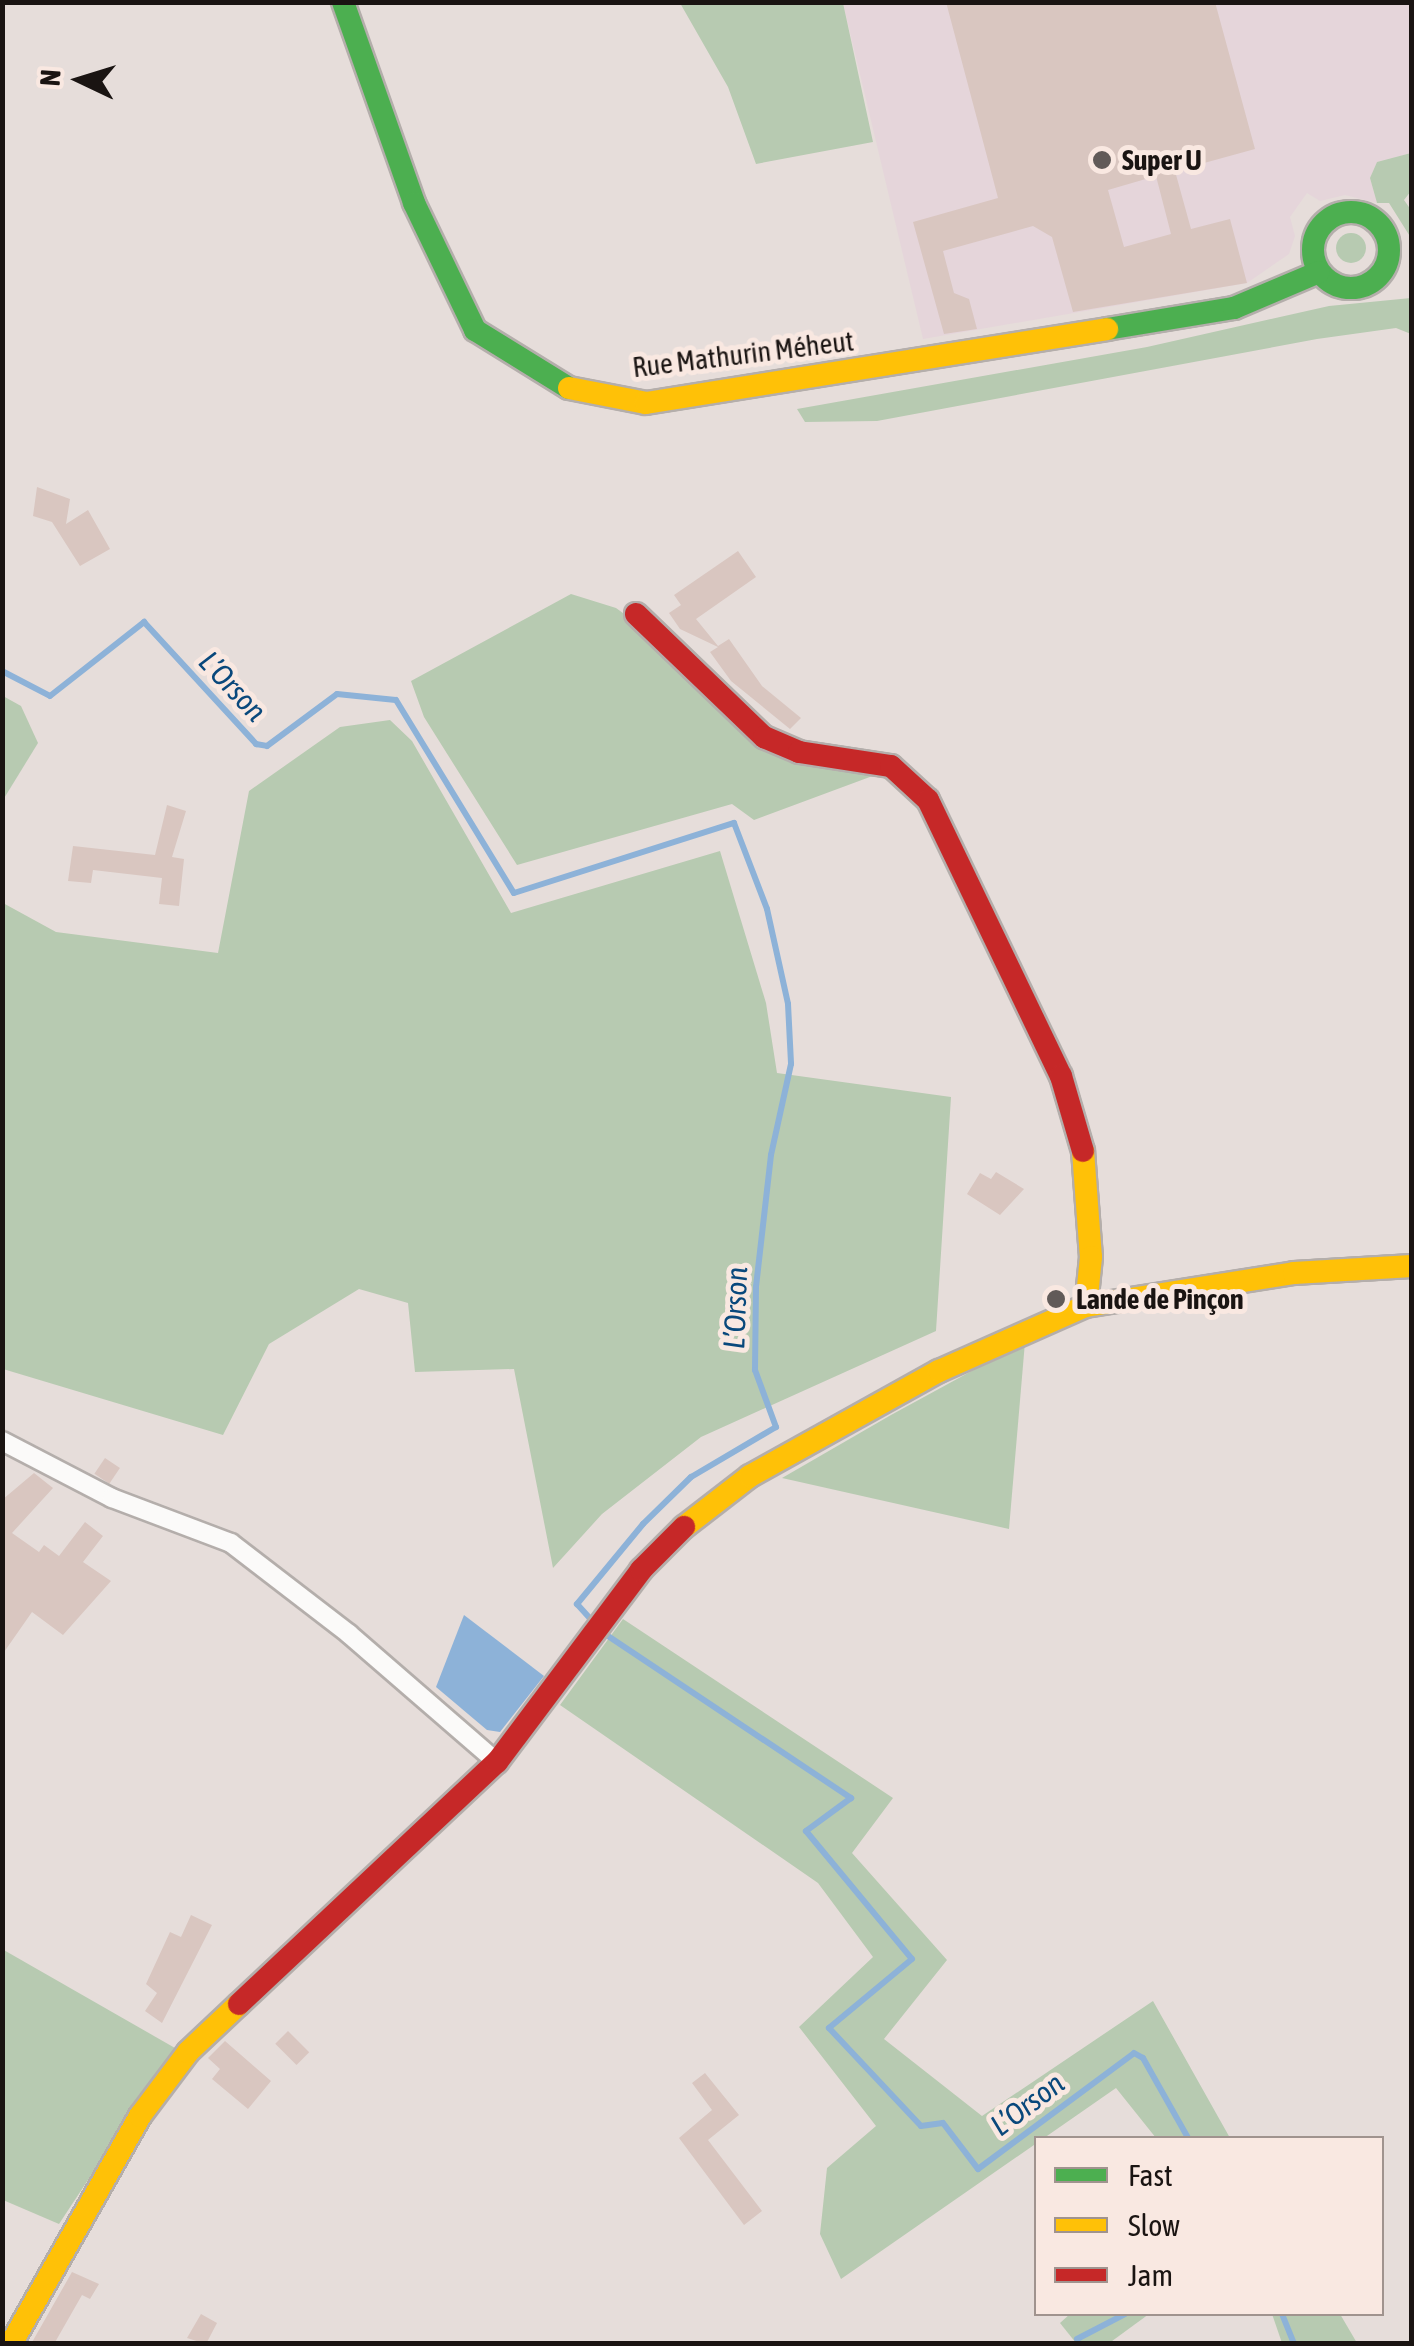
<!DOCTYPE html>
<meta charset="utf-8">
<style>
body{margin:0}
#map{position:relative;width:1414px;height:2346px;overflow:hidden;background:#e6ddda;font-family:"Asap Condensed",sans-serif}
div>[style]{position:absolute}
.commercial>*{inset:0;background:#e5d5da}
.green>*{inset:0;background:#b7cab1}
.round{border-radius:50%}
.water>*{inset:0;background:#8db2d8}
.stream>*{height:6px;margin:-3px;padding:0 3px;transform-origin:3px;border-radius:3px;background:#8db2d8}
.building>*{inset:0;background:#d9c6c0;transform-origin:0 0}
.roads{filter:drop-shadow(2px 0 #b4aeab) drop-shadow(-2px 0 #b4aeab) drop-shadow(0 2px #b4aeab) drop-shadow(0 -2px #b4aeab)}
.street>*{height:18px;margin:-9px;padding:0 9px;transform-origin:9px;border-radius:9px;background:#fbfaf9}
.fast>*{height:22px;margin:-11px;padding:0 11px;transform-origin:11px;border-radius:11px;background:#4caf50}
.fast>.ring{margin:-11px;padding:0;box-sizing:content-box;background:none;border:22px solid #4caf50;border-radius:50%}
.slow>*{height:22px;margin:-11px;padding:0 11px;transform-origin:11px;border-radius:11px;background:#ffc107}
.jam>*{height:22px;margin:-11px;padding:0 11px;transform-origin:11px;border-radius:11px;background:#c62828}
.dots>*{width:28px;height:28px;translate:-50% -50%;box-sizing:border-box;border:5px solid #f9e8e1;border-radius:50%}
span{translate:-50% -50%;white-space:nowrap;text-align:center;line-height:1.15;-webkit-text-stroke:10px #f9e8e1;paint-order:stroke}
.poi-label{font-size:28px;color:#1a1412;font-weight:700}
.left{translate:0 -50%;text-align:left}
.street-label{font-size:28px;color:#1a1412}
.water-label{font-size:30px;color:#09487c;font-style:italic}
.frame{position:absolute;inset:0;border:5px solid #1a1412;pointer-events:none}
.legend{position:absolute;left:1034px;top:2136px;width:350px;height:180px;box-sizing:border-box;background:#f9e8e1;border:2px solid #a0938e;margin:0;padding:12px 18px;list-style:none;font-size:30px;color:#1a1412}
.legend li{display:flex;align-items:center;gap:20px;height:50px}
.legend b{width:50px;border:2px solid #a0938e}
.north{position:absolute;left:30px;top:30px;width:100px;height:100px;-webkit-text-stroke:8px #f9e8e1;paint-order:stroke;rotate:274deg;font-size:28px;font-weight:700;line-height:40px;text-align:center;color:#1a1412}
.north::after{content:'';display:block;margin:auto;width:35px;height:45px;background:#1a1412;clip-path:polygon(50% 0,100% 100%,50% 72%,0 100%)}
</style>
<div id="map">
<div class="commercial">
<i style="clip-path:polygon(843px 3px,1411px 3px,1411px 153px,1377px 162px,1370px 178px,1377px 203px,1345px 195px,1320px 201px,1307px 193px,1290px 217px,1295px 236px,1289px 254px,1247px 283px,923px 339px)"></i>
</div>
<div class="green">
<i style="clip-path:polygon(680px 3px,843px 3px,873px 142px,756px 164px,728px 87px)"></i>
<i style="clip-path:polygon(1411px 153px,1411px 191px,1404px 200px,1411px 210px,1411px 238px,1389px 203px,1377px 203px,1370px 178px,1377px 162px)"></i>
<i class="round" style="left:1336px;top:233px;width:30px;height:30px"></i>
<i style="clip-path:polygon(1411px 298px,1411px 334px,1396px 328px,1317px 339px,877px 421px,805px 422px,797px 409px,1147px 347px,1329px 306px)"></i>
<i style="clip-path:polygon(571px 594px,616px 608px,667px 645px,744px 727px,886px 771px,754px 820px,732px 804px,517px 865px,424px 717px,411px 681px)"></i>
<i style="clip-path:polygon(3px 696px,21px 706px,38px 743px,3px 800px)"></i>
<i style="clip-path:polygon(390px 720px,412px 741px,511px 913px,720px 851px,766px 1003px,777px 1073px,951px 1097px,936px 1331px,701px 1437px,602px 1514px,553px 1568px,514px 1369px,415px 1372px,408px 1303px,359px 1289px,269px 1344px,223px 1435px,3px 1369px,3px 903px,56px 932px,218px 953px,249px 791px,340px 727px)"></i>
<i style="clip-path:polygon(1025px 1342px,1009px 1529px,782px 1478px,891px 1415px)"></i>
<i style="clip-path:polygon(623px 1619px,893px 1798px,852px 1853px,947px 1960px,884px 2039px,982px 2116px,1153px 2001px,1230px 2138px,1156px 2138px,1116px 2088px,841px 2279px,820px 2234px,827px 2168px,876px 2126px,799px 2027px,873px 1957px,818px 1883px,560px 1705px)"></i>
<i style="clip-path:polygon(2px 1949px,175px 2048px,59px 2224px,3px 2200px)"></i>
<i style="clip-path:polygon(1070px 2314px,1149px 2314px,1108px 2344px,1076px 2343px,1060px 2323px)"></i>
<i style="clip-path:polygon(1272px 2314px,1340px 2314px,1357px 2343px,1282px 2343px)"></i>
</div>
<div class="water">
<i style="clip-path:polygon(464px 1615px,544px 1676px,500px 1732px,487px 1730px,436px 1687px)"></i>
</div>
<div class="stream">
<i style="left:2px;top:671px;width:54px;rotate:27.5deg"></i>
<i style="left:50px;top:696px;width:120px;rotate:-38.2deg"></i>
<i style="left:144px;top:622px;width:166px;rotate:47.4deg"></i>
<i style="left:256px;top:744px;width:11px;rotate:10deg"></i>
<i style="left:267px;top:746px;width:87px;rotate:-36.6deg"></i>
<i style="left:337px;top:694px;width:59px;rotate:5.8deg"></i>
<i style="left:396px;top:700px;width:226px;rotate:58.6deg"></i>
<i style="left:514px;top:893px;width:231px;rotate:-17.7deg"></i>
<i style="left:734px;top:823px;width:92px;rotate:69deg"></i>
<i style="left:767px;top:909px;width:97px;rotate:77.5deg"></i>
<i style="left:788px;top:1004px;width:60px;rotate:87.1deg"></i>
<i style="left:791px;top:1064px;width:93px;rotate:102.4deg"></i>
<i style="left:771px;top:1155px;width:133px;rotate:96.5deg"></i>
<i style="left:756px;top:1287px;width:83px;rotate:90.7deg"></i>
<i style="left:755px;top:1370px;width:61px;rotate:69.8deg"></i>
<i style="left:776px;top:1427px;width:99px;rotate:149.5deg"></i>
<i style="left:691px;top:1477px;width:67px;rotate:135.6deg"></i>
<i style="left:643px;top:1524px;width:104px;rotate:129.5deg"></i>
<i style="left:577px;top:1604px;width:24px;rotate:48deg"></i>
<i style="left:605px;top:1634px;width:296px;rotate:33.7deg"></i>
<i style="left:851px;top:1798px;width:56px;rotate:143.7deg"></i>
<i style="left:806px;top:1831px;width:166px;rotate:50.4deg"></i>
<i style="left:912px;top:1959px;width:108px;rotate:140.3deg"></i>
<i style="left:829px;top:2028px;width:134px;rotate:46.8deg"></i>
<i style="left:921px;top:2126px;width:22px;rotate:-8deg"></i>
<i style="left:943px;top:2123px;width:58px;rotate:52.7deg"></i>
<i style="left:978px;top:2169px;width:194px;rotate:-36.6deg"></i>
<i style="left:1134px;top:2053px;width:10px;rotate:29deg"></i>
<i style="left:1143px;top:2058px;width:92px;rotate:60.6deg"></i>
<i style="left:1282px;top:2314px;width:32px;rotate:68deg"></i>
<i style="left:1077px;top:2339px;width:54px;rotate:-27.5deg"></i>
</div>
<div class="building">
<i style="clip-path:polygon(evenodd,946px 2px,1215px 2px,1255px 149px,1175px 171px,1191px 229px,1230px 219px,1247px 283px,1073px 312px,1052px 237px,1033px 226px,943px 251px,954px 293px,969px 299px,977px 329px,944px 334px,913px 222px,998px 198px,946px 2px,1156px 176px,1171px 234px,1124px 247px,1108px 190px,1156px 176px)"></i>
<i style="clip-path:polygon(37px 487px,70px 499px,66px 524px,88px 510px,110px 549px,80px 566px,52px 522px,33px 516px)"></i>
<i style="clip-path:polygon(738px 551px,756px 577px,696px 619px,718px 646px,729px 639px,762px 686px,801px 718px,790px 729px,731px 681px,710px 652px,718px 647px,680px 629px,669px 613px,681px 605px,674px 595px)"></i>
<i style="clip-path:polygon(167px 805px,186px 811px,172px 857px,184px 859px,179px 906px,159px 904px,162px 878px,93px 870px,91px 883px,68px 881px,73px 846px,155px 855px)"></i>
<i style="clip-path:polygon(996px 1172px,1024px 1189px,1000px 1215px,967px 1194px,980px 1173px,991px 1179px)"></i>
<i style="left:105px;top:1458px;width:18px;height:19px;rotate:34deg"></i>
<i style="clip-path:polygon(34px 1473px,53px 1488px,12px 1533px,39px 1552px,44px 1545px,59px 1556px,85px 1522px,103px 1536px,83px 1562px,111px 1581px,63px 1635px,32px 1612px,2px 1655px,2px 1500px)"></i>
<i style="clip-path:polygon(191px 1915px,212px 1925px,162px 2023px,145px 2011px,157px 1993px,146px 1984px,170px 1932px,181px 1937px)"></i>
<i style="left:288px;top:2031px;width:30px;height:18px;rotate:45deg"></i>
<i style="clip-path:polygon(225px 2041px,271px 2081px,248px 2109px,212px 2079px,220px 2069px,208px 2058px)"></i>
<i style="clip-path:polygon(705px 2073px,739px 2115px,708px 2140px,762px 2211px,744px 2225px,679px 2138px,712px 2110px,692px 2083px)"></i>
<i style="clip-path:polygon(72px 2272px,99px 2284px,90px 2299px,82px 2295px,54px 2344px,31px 2344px)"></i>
<i style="clip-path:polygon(201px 2314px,217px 2323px,206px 2344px,187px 2338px)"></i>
</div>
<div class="roads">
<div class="street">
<i style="left:2px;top:1441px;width:124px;rotate:27.4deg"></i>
<i style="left:112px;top:1498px;width:127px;rotate:20.7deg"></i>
<i style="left:231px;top:1543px;width:149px;rotate:37.6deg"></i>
<i style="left:349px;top:1634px;width:196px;rotate:40.9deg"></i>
</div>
<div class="fast">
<i style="left:343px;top:2px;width:213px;rotate:70.5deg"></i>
<i style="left:414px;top:203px;width:141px;rotate:64.3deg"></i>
<i style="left:475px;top:330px;width:110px;rotate:31.7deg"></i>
<i class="ring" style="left:1313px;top:212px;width:54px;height:54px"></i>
<i style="left:1107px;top:329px;width:129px;rotate:-9.4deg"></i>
<i style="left:1234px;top:308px;width:92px;rotate:-23deg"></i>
</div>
<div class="slow">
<i style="left:569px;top:388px;width:78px;rotate:11deg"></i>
<i style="left:646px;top:403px;width:467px;rotate:-9.1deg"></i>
<i style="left:1083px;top:1151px;width:106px;rotate:85.7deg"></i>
<i style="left:1091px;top:1257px;width:49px;rotate:95.8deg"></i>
<i style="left:684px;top:1527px;width:83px;rotate:-37.7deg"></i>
<i style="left:750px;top:1476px;width:216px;rotate:-29.1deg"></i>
<i style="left:939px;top:1371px;width:161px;rotate:-23.9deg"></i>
<i style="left:1086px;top:1306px;width:211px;rotate:-9deg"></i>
<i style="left:1294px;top:1273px;width:118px;rotate:-3.4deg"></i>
<i style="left:11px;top:2344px;width:262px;rotate:-60.5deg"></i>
<i style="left:140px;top:2116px;width:80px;rotate:-53.1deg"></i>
<i style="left:188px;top:2052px;width:70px;rotate:-43.3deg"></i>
</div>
<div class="jam">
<i style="left:636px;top:614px;width:178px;rotate:43.9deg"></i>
<i style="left:764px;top:737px;width:38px;rotate:23deg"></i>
<i style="left:799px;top:752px;width:93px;rotate:8.7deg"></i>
<i style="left:891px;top:766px;width:50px;rotate:42.6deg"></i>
<i style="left:928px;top:800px;width:306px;rotate:64.3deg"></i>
<i style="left:1061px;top:1076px;width:78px;rotate:73.7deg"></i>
<i style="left:239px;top:2004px;width:354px;rotate:-43.2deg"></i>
<i style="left:497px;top:1762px;width:240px;rotate:-53.1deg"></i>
<i style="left:641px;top:1570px;width:61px;rotate:-45deg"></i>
</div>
</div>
<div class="dots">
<i style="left:1102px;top:160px;background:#615a58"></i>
<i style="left:1056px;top:1299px;background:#615a58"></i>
</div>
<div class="poi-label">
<span class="left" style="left:1122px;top:160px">Super U</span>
<span class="left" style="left:1076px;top:1299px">Lande de Pinçon</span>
</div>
<div class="street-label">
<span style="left:743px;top:354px;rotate:-7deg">Rue Mathurin Méheut</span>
</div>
<div class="water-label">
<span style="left:233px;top:686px;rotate:47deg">L’Orson</span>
<span style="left:735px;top:1308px;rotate:-88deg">L’Orson</span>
<span style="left:1027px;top:2104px;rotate:-37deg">L’Orson</span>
</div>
<div class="frame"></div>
<ul class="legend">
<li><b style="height:12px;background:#4caf50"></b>Fast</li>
<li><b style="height:12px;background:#ffc107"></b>Slow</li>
<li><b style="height:12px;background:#c62828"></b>Jam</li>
</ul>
<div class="north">N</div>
</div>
